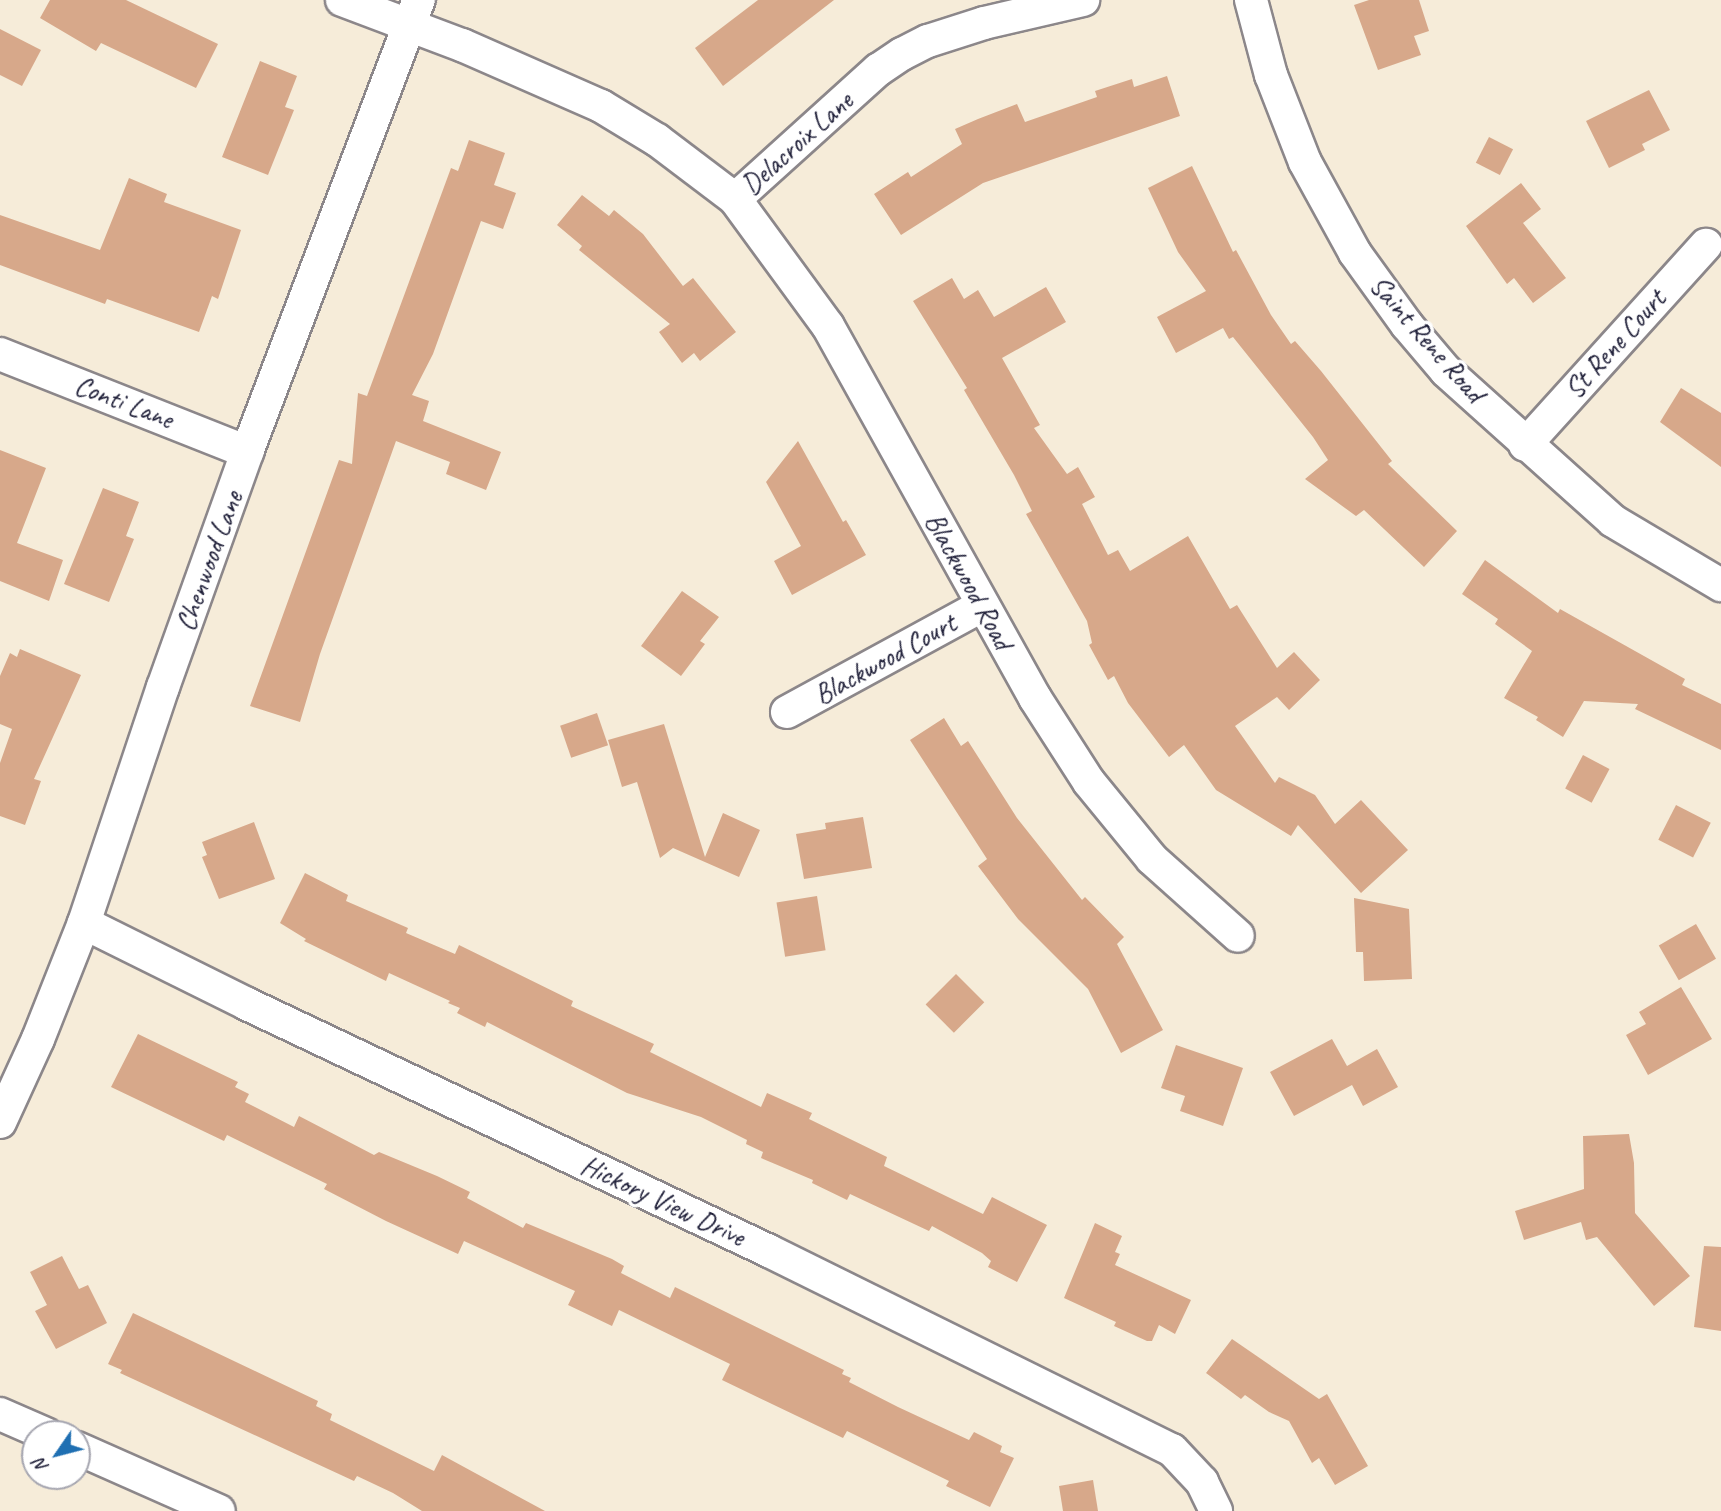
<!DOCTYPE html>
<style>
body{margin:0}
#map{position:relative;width:1721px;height:1511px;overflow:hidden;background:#f6ecd9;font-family:Caveat,sans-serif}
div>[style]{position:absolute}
.building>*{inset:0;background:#d7a88a;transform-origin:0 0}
.roads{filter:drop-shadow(2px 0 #8c878a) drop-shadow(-2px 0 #8c878a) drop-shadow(0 2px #8c878a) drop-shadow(0 -2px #8c878a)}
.minor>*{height:32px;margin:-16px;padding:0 16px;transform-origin:16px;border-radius:16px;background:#fff}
span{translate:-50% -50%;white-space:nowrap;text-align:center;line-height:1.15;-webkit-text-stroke:7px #fff;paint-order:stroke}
.street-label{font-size:28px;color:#22223b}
.north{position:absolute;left:21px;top:1420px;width:70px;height:70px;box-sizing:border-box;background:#fff;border:2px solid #a7a7b1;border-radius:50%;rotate:235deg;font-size:19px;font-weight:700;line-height:28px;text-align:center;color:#22223b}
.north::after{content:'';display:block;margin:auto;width:24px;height:32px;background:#1f6fb2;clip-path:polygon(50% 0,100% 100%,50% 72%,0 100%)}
</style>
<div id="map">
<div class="building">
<i style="clip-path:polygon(50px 0,126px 0,218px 44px,196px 88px,101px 43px,96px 51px,40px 18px)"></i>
<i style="clip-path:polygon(758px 0,834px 0,723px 86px,695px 48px)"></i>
<i style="clip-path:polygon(1369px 0,1419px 0,1429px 31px,1414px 36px,1421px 55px,1378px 70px,1354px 5px)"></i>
<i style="clip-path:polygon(0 29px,41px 50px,22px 86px,0 75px)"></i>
<i style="clip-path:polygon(260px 61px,297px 76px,285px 107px,294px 110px,268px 175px,222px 157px)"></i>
<i style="clip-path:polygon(1167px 76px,1180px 116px,983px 183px,901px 235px,874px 194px,908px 172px,911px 177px,962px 144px,955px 129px,978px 119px,1017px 104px,1025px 122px,1097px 97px,1095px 91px,1132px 79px,1134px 87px)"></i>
<i style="clip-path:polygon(1649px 90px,1670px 130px,1642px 144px,1645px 150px,1609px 168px,1586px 121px)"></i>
<i style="left:1489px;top:137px;width:27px;height:29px;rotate:27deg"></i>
<i style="clip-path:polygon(469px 140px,505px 153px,494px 185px,516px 193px,503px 229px,481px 221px,433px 354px,412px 395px,429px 401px,423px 421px,501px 452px,486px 490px,446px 474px,450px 462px,396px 441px,320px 654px,300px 722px,250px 706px,339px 460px,352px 464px,358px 393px,367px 396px,451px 168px,458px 171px)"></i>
<i style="clip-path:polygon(1192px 166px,1233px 252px,1236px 250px,1271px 315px,1291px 344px,1295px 341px,1321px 371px,1392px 461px,1388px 464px,1457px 531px,1424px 567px,1364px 510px,1356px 516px,1305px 479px,1328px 460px,1313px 437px,1233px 337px,1229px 339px,1223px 328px,1176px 353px,1157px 317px,1206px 291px,1178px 252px,1148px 188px)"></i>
<i style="clip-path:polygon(129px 178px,167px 194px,164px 202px,241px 230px,218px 299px,212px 296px,199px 332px,107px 299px,105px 304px,0 265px,0 215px,100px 250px)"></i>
<i style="clip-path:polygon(1521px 183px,1541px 209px,1523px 223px,1566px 278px,1533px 303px,1514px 278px,1507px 284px,1466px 226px)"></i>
<i style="clip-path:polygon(582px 195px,609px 216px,614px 210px,643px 234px,683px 286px,693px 278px,736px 332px,700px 361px,694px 353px,682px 363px,659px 332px,670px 324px,579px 250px,582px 246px,557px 225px)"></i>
<i style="clip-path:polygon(952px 278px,964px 299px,978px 290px,994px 317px,1046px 287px,1066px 322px,1002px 358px,1040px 425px,1034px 428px,1067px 474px,1078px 467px,1095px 497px,1082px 504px,1108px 555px,1118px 550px,1130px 571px,1188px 536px,1230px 609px,1237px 605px,1277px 668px,1294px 652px,1320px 680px,1289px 710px,1277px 697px,1235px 726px,1275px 783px,1279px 777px,1315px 795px,1335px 824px,1361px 800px,1408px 850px,1361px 893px,1298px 825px,1291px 836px,1216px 790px,1184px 745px,1169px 757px,1128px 703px,1114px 676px,1108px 680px,1089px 645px,1092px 643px,1087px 621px,1026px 514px,1032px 511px,1014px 475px,964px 390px,967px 388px,913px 301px)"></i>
<i style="clip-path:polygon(1681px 388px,1721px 413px,1721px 467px,1660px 422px)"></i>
<i style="clip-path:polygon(798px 441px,843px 522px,846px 520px,866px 555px,792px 595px,774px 561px,801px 546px,766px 482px)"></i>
<i style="clip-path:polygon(0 450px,46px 468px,17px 543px,63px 560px,49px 601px,0 581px)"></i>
<i style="clip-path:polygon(103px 488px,139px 502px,126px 536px,134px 539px,109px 602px,64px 584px)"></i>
<i style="clip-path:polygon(1485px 560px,1558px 613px,1560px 609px,1685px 679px,1682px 685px,1721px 704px,1721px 750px,1635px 709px,1638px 704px,1584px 701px,1563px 737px,1536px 720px,1538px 717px,1504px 698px,1532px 651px,1495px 624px,1498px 619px,1462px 594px)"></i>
<i style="clip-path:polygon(682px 591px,719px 617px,700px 641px,705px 644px,681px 676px,641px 646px)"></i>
<i style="clip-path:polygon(20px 649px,81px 675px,34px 779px,41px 781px,25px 825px,0 816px,0 763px,12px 729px,0 724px,0 676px,10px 653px,17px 657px)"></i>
<i style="left:597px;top:713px;width:34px;height:39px;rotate:71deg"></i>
<i style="clip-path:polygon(944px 718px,961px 746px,968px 741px,1017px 818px,1082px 900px,1085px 897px,1124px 937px,1117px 944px,1163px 1030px,1121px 1053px,1088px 989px,1018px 919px,978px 866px,987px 859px,910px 740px)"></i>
<i style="clip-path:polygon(664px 724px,705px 857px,723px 813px,760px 830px,739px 877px,673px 848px,660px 858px,637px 782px,622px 787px,608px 740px)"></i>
<i style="left:1583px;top:755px;width:30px;height:38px;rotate:28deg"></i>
<i style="left:1676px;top:805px;width:39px;height:39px;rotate:27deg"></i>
<i style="clip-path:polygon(863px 817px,872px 868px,804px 879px,796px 834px,826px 829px,825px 823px)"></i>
<i style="clip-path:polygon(254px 822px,275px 879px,219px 899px,202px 857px,207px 855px,202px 842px)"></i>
<i style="clip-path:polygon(305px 873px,348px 895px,346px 901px,408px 928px,406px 933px,455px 954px,459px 945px,573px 1001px,571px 1006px,654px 1044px,650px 1052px,761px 1107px,767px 1093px,812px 1113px,809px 1119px,887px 1157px,884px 1166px,983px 1214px,992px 1197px,1047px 1225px,1017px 1282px,988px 1267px,991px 1261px,982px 1253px,932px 1226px,929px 1231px,850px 1194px,847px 1200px,843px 1198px,812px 1183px,813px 1180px,761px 1158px,763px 1152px,746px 1144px,747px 1140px,701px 1117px,627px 1093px,487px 1022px,485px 1027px,457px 1013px,460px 1008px,448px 1003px,450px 1001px,389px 973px,386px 981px,304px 941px,306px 939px,280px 923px)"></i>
<i style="left:817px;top:896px;width:55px;height:41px;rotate:81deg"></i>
<i style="clip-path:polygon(1354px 898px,1409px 909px,1412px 979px,1364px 981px,1363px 952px,1356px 952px)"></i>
<i style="left:1696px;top:924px;width:40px;height:43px;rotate:60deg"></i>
<i style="left:956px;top:974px;width:40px;height:43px;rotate:45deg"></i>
<i style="clip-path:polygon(1681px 987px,1712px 1039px,1648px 1075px,1626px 1035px,1646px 1024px,1639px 1012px)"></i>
<i style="clip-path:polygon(138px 1034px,238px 1082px,235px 1087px,249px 1094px,245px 1102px,294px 1127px,299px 1116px,374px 1155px,379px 1152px,437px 1176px,470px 1192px,467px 1198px,523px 1228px,526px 1223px,612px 1259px,624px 1266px,621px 1273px,670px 1298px,675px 1287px,844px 1370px,842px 1374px,851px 1378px,849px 1382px,898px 1407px,969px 1440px,974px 1432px,1002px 1446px,1000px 1452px,1014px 1458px,990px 1507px,946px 1486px,949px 1481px,847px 1431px,843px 1438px,722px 1380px,730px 1364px,619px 1310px,612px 1326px,568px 1305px,575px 1291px,464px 1241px,458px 1254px,386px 1221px,324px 1189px,327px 1184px,227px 1135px,224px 1141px,111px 1087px)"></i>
<i style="clip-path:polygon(1332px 1039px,1347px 1066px,1377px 1049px,1398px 1087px,1363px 1106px,1352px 1085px,1294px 1116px,1270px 1072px)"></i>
<i style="clip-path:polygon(1176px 1045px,1243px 1068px,1223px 1126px,1180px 1111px,1185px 1096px,1161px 1088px)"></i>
<i style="clip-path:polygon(1629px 1134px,1634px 1163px,1635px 1213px,1690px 1276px,1654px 1306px,1597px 1237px,1586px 1240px,1581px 1222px,1524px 1240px,1515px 1211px,1584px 1189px,1583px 1136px)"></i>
<i style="clip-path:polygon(1095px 1223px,1122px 1236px,1115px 1252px,1120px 1254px,1115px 1265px,1191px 1300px,1175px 1334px,1159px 1325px,1152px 1341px,1147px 1341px,1114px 1326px,1116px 1322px,1064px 1298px)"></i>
<i style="clip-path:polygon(1704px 1246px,1721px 1247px,1721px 1331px,1694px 1327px)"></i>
<i style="clip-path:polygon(62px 1256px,79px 1289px,88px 1285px,107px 1323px,56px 1349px,35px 1311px,47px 1305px,30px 1272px)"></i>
<i style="clip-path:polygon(133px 1313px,318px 1401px,316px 1406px,332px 1414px,330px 1420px,434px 1471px,442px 1455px,545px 1511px,422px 1511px,393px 1493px,357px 1476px,354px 1481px,120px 1373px,122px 1370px,108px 1364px)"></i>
<i style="clip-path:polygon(1232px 1339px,1319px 1399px,1327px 1394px,1368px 1466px,1335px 1485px,1319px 1458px,1312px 1463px,1289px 1421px,1269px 1412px,1245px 1395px,1241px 1399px,1206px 1373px)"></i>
<i style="clip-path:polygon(1093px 1480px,1098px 1511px,1063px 1511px,1059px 1486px)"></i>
</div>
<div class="roads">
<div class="minor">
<i style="left:342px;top:0;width:128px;rotate:20.6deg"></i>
<i style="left:462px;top:45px;width:152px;rotate:23.7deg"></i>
<i style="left:601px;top:106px;width:66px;rotate:31.3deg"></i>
<i style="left:657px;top:140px;width:98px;rotate:37.1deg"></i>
<i style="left:735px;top:199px;width:157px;rotate:53.8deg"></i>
<i style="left:828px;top:326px;width:426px;rotate:60.9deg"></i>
<i style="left:1035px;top:698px;width:100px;rotate:57.3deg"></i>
<i style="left:1089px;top:782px;width:99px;rotate:50.7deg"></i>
<i style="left:1152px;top:859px;width:115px;rotate:41.8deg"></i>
<i style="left:1251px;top:0;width:78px;rotate:75.1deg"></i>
<i style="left:1271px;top:75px;width:93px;rotate:68.7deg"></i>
<i style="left:1305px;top:162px;width:104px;rotate:61.2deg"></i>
<i style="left:1355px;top:253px;width:89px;rotate:54.2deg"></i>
<i style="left:1407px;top:325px;width:60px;rotate:49.7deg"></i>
<i style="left:1446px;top:371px;width:224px;rotate:41.9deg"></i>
<i style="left:1613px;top:521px;width:126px;rotate:30.7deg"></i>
<i style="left:735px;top:199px;width:193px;rotate:-42.1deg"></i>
<i style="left:878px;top:70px;width:29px;rotate:-34deg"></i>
<i style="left:902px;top:54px;width:29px;rotate:-27deg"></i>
<i style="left:928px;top:41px;width:59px;rotate:-17.8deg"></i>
<i style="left:984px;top:23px;width:102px;rotate:-13.1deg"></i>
<i style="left:0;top:354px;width:266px;rotate:21.6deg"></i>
<i style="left:1525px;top:445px;width:270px;rotate:-47.9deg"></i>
<i style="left:787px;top:712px;width:223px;rotate:-28.6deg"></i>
<i style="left:84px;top:923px;width:182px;rotate:26.4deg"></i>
<i style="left:247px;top:1004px;width:577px;rotate:25.32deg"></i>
<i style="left:769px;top:1251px;width:449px;rotate:26.3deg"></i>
<i style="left:1172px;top:1450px;width:44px;rotate:46.8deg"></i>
<i style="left:1202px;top:1482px;width:32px;rotate:64deg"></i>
<i style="left:0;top:1122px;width:91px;rotate:-65.4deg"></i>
<i style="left:38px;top:1039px;width:125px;rotate:-68.4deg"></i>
<i style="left:84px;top:923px;width:249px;rotate:-71.5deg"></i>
<i style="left:163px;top:687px;width:250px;rotate:-70.3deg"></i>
<i style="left:247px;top:452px;width:484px;rotate:-69.2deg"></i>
<i style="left:0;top:1414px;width:50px;rotate:23.5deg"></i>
<i style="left:77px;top:1448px;width:155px;rotate:23.9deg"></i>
</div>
</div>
<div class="street-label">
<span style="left:797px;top:143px;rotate:-42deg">Delacroix Lane</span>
<span style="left:1427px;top:339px;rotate:49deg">Saint Rene Road</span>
<span style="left:1615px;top:344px;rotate:-48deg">St Rene Court</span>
<span style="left:124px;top:402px;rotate:21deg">Conti Lane</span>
<span style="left:209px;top:561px;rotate:-70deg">Chenwood Lane</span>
<span style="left:969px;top:581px;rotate:61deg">Blackwood Road</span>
<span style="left:885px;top:659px;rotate:-29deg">Blackwood Court</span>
<span style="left:663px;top:1201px;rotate:25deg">Hickory View Drive</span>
</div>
<div class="north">N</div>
</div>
